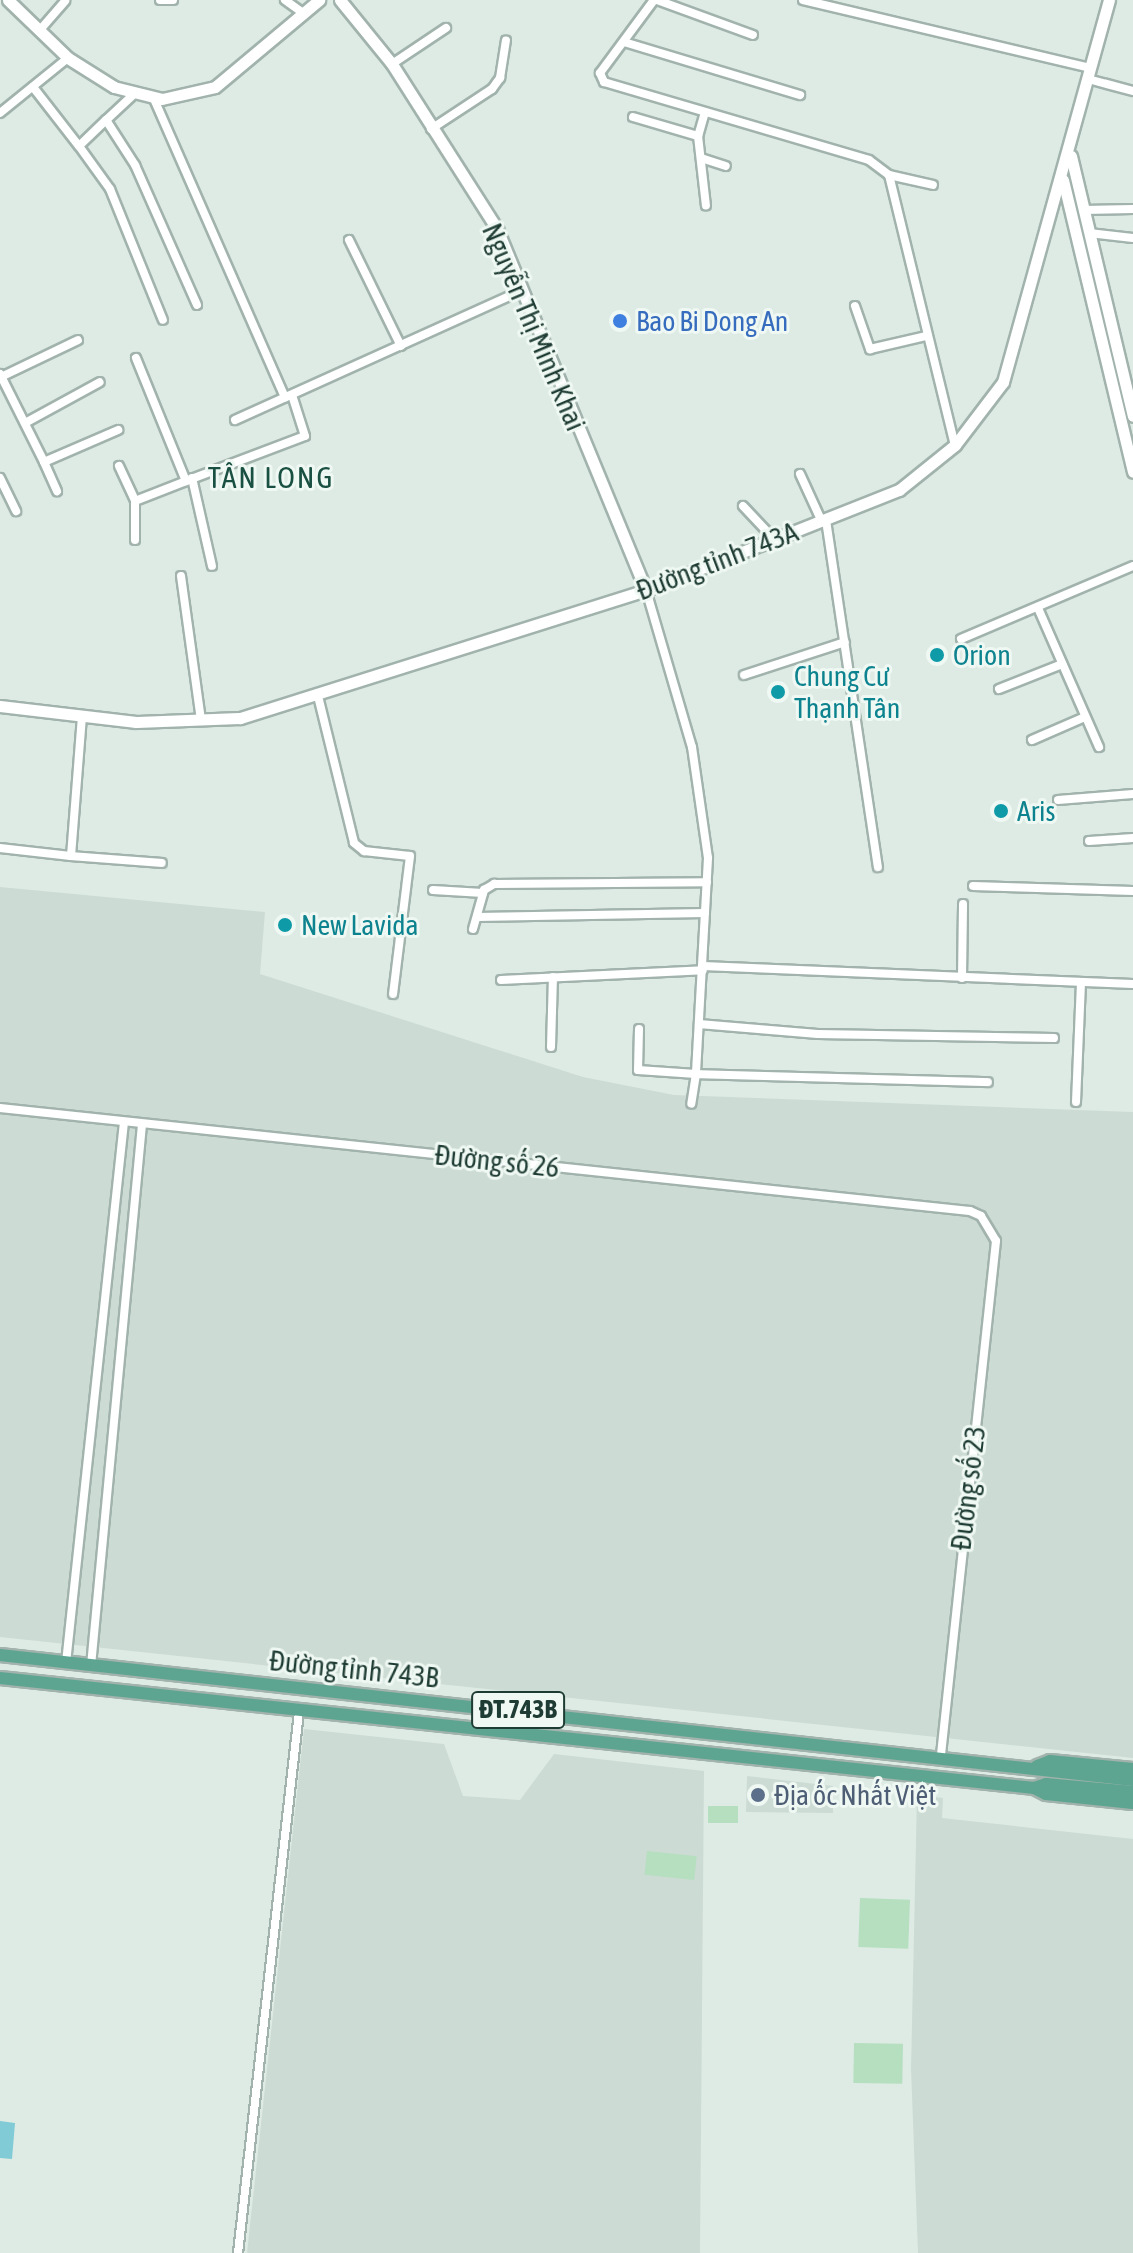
<!DOCTYPE html>
<meta charset="utf-8">
<style>
body{margin:0}
#map{position:relative;width:1133px;height:2253px;overflow:hidden;background:#deebe5;font-family:"Asap Condensed",sans-serif}
div>[style]{position:absolute}
.built>*{inset:0;background:#ccdbd4}
.green>*{inset:0;background:#b5dfbf;transform-origin:0 0}
.water>*{inset:0;background:#80cbd6}
.roads{filter:drop-shadow(2px 0 #a1b3ac) drop-shadow(-2px 0 #a1b3ac) drop-shadow(0 2px #a1b3ac) drop-shadow(0 -2px #a1b3ac)}
.street>*{height:8px;margin:-4px;padding:0 4px;transform-origin:4px;border-radius:4px;background:#fff}
.secondary>*{height:11px;margin:-5.5px;padding:0 5.5px;transform-origin:5.5px;border-radius:5.5px;background:#fff}
.primary>*{height:12px;margin:-6px;padding:0 6px;transform-origin:6px;border-radius:6px;background:#5ea591}
.dots>*{width:22px;height:22px;translate:-50% -50%;box-sizing:border-box;border:4px solid #eff8f3;border-radius:50%}
span{translate:-50% -50%;white-space:nowrap;text-align:center;line-height:1.15;-webkit-text-stroke:6px #eff8f3;paint-order:stroke}
.shield-label span{padding:2px 6px;background:#eff8f3;border:2px solid;border-radius:6px;-webkit-text-stroke-width:0}
.shield-label{font-size:26px;color:#1e3c33;font-weight:700}
.shop-label{font-size:28px;color:#366cbe}
.left{translate:0 -50%;text-align:left}
.street-label{font-size:28px;color:#1e3c33}
.culture-label{font-size:28px;color:#0d838f}
.service-label{font-size:28px;color:#4e5e75}
.neighbourhood-label{font-size:30px;color:#195041;letter-spacing:2px}
</style>
<div id="map">
<div class="built">
<i style="clip-path:polygon(0 887px,265px 912px,260px 974px,583px 1077px,674px 1095px,1133px 1112px,1133px 1758px,0 1637px)"></i>
<i style="clip-path:polygon(304px 1729px,444px 1744px,463px 1796px,520px 1800px,554px 1754px,704px 1771px,700px 2253px,247px 2253px)"></i>
<i style="clip-path:polygon(747px 1776px,833px 1786px,833px 1813px,746px 1812px)"></i>
<i style="clip-path:polygon(917px 1795px,943px 1798px,942px 1818px,1133px 1839px,1133px 2253px,918px 2253px,911px 2069px)"></i>
</div>
<div class="green">
<i style="left:708px;top:1806px;width:30px;height:17px"></i>
<i style="left:647px;top:1851px;width:50px;height:24px;rotate:6deg"></i>
<i style="left:860px;top:1898px;width:50px;height:49px;rotate:2deg"></i>
<i style="left:854px;top:2043px;width:49px;height:40px;rotate:1deg"></i>
</div>
<div class="water">
<i style="clip-path:polygon(0 2121px,15px 2123px,12px 2159px,0 2158px)"></i>
</div>
<div class="roads">
<div class="street">
<i style="left:160px;top:0;width:13px"></i>
<i style="left:285px;top:0;width:24px;rotate:36deg"></i>
<i style="left:654px;top:0;width:91px;rotate:126.5deg"></i>
<i style="left:600px;top:73px;width:10px;rotate:66deg"></i>
<i style="left:604px;top:82px;width:276px;rotate:16.4deg"></i>
<i style="left:869px;top:160px;width:25px;rotate:37deg"></i>
<i style="left:889px;top:175px;width:278px;rotate:76.3deg"></i>
<i style="left:657px;top:0;width:102px;rotate:20deg"></i>
<i style="left:803px;top:0;width:296px;rotate:13.3deg"></i>
<i style="left:39px;top:31px;width:40px;rotate:-49deg"></i>
<i style="left:624px;top:42px;width:184px;rotate:16.8deg"></i>
<i style="left:392px;top:64px;width:65px;rotate:-33.7deg"></i>
<i style="left:1088px;top:79px;width:47px;rotate:14.9deg"></i>
<i style="left:33px;top:87px;width:75px;rotate:52.1deg"></i>
<i style="left:133px;top:95px;width:37px;rotate:137deg"></i>
<i style="left:106px;top:120px;width:54px;rotate:57.2deg"></i>
<i style="left:135px;top:165px;width:153px;rotate:66.1deg"></i>
<i style="left:154px;top:99px;width:326px;rotate:66.3deg"></i>
<i style="left:705px;top:112px;width:25px;rotate:106deg"></i>
<i style="left:698px;top:136px;width:70px;rotate:83.5deg"></i>
<i style="left:0;top:113px;width:87px;rotate:-39deg"></i>
<i style="left:633px;top:117px;width:68px;rotate:16.3deg"></i>
<i style="left:106px;top:120px;width:37px;rotate:136deg"></i>
<i style="left:79px;top:146px;width:53px;rotate:54.2deg"></i>
<i style="left:110px;top:189px;width:141px;rotate:68deg"></i>
<i style="left:431px;top:129px;width:73px;rotate:-33.3deg"></i>
<i style="left:492px;top:89px;width:14px;rotate:-54deg"></i>
<i style="left:500px;top:78px;width:38px;rotate:-81deg"></i>
<i style="left:701px;top:158px;width:26px;rotate:18deg"></i>
<i style="left:889px;top:175px;width:45px;rotate:12.8deg"></i>
<i style="left:1083px;top:210px;width:50px;rotate:-1.1deg"></i>
<i style="left:1089px;top:233px;width:44px;rotate:6.5deg"></i>
<i style="left:349px;top:240px;width:118px;rotate:63.9deg"></i>
<i style="left:855px;top:306px;width:46px;rotate:70.8deg"></i>
<i style="left:870px;top:349px;width:57px;rotate:-13.1deg"></i>
<i style="left:136px;top:358px;width:133px;rotate:67.9deg"></i>
<i style="left:186px;top:481px;width:127px;rotate:-20.7deg"></i>
<i style="left:305px;top:436px;width:43px;rotate:-107.6deg"></i>
<i style="left:0;top:374px;width:98px;rotate:63.4deg"></i>
<i style="left:44px;top:462px;width:81px;rotate:-23.4deg"></i>
<i style="left:3px;top:376px;width:83px;rotate:-25.6deg"></i>
<i style="left:235px;top:420px;width:316px;rotate:-24.3deg"></i>
<i style="left:25px;top:423px;width:85px;rotate:-28.7deg"></i>
<i style="left:44px;top:462px;width:32px;rotate:66deg"></i>
<i style="left:119px;top:466px;width:38px;rotate:65deg"></i>
<i style="left:800px;top:474px;width:53px;rotate:65.4deg"></i>
<i style="left:0;top:478px;width:37px;rotate:64deg"></i>
<i style="left:192px;top:478px;width:90px;rotate:77.2deg"></i>
<i style="left:743px;top:506px;width:44px;rotate:46.8deg"></i>
<i style="left:826px;top:520px;width:351px;rotate:81.5deg"></i>
<i style="left:135px;top:540px;width:39px;rotate:-90deg"></i>
<i style="left:135px;top:501px;width:55px;rotate:-21.4deg"></i>
<i style="left:181px;top:576px;width:145px;rotate:82.1deg"></i>
<i style="left:646px;top:590px;width:164px;rotate:73.7deg"></i>
<i style="left:692px;top:747px;width:112px;rotate:81.8deg"></i>
<i style="left:708px;top:858px;width:216px;rotate:93.2deg"></i>
<i style="left:696px;top:1074px;width:292px;rotate:1.6deg"></i>
<i style="left:1038px;top:608px;width:152px;rotate:66.3deg"></i>
<i style="left:961px;top:639px;width:187px;rotate:-23deg"></i>
<i style="left:744px;top:675px;width:106px;rotate:-18.1deg"></i>
<i style="left:999px;top:689px;width:68px;rotate:-21.6deg"></i>
<i style="left:318px;top:696px;width:151px;rotate:76.2deg"></i>
<i style="left:354px;top:843px;width:13px;rotate:39deg"></i>
<i style="left:364px;top:851px;width:46px;rotate:6.2deg"></i>
<i style="left:410px;top:856px;width:139px;rotate:97deg"></i>
<i style="left:1032px;top:740px;width:58px;rotate:-23.5deg"></i>
<i style="left:1058px;top:800px;width:75px;rotate:-4.6deg"></i>
<i style="left:1089px;top:841px;width:44px;rotate:-3.9deg"></i>
<i style="left:0;top:848px;width:71px;rotate:6.4deg"></i>
<i style="left:71px;top:856px;width:140px;rotate:-85.5deg"></i>
<i style="left:71px;top:856px;width:91px;rotate:4.4deg"></i>
<i style="left:973px;top:886px;width:160px;rotate:1.8deg"></i>
<i style="left:433px;top:890px;width:50px;rotate:3.4deg"></i>
<i style="left:477px;top:917px;width:228px;rotate:-1deg"></i>
<i style="left:473px;top:929px;width:41px;rotate:-74.2deg"></i>
<i style="left:484px;top:890px;width:12px;rotate:-31deg"></i>
<i style="left:494px;top:884px;width:213px;rotate:-0.5deg"></i>
<i style="left:703px;top:966px;width:430px;rotate:2.4deg"></i>
<i style="left:962px;top:978px;width:74px;rotate:-89.2deg"></i>
<i style="left:501px;top:980px;width:202px;rotate:-2.8deg"></i>
<i style="left:699px;top:1024px;width:119px;rotate:4.8deg"></i>
<i style="left:818px;top:1034px;width:236px;rotate:1deg"></i>
<i style="left:639px;top:1029px;width:41px;rotate:91.4deg"></i>
<i style="left:638px;top:1070px;width:58px;rotate:3.9deg"></i>
<i style="left:696px;top:1074px;width:30px;rotate:99deg"></i>
<i style="left:551px;top:1047px;width:70px;rotate:-88.4deg"></i>
<i style="left:1076px;top:1102px;width:120px;rotate:-87.6deg"></i>
<i style="left:0;top:1108px;width:975px;rotate:6.06deg"></i>
<i style="left:970px;top:1211px;width:12px;rotate:24deg"></i>
<i style="left:981px;top:1216px;width:29px;rotate:59deg"></i>
<i style="left:996px;top:1241px;width:517px;rotate:96.11deg"></i>
<i style="left:66px;top:1663px;width:544px;rotate:-83.88deg"></i>
<i style="left:91px;top:1666px;width:544px;rotate:-84.62deg"></i>
<i style="left:238px;top:2253px;width:544px;rotate:-83.57deg"></i>
</div>
<div class="secondary">
<i style="left:8px;top:0;width:83px;rotate:44deg"></i>
<i style="left:68px;top:58px;width:54px;rotate:32.2deg"></i>
<i style="left:114px;top:87px;width:49px;rotate:14deg"></i>
<i style="left:162px;top:99px;width:54px;rotate:-12.8deg"></i>
<i style="left:215px;top:87px;width:136px;rotate:-39.9deg"></i>
<i style="left:340px;top:0;width:82px;rotate:50.9deg"></i>
<i style="left:392px;top:64px;width:196px;rotate:57.5deg"></i>
<i style="left:497px;top:229px;width:391px;rotate:67.6deg"></i>
<i style="left:1071px;top:156px;width:267px;rotate:76.6deg"></i>
<i style="left:1063px;top:180px;width:300px;rotate:76.5deg"></i>
<i style="left:0;top:706px;width:137px;rotate:6.7deg"></i>
<i style="left:136px;top:722px;width:104px;rotate:-2.2deg"></i>
<i style="left:240px;top:718px;width:426px;rotate:-17.5deg"></i>
<i style="left:646px;top:590px;width:272px;rotate:-21.6deg"></i>
<i style="left:899px;top:490px;width:72px;rotate:-38.8deg"></i>
<i style="left:955px;top:445px;width:79px;rotate:-52.7deg"></i>
<i style="left:1003px;top:382px;width:396px;rotate:-74.5deg"></i>
</div>
<div class="primary">
<i style="left:0;top:1655px;width:1140px;rotate:6.3deg"></i>
<i style="left:0;top:1678px;width:1040px;rotate:6.07deg"></i>
<i style="left:1034px;top:1788px;width:13px;rotate:27deg"></i>
<i style="left:1046px;top:1794px;width:87px;rotate:5.9deg"></i>
<i style="left:1037px;top:1766px;width:14px;rotate:-21deg"></i>
<i style="left:1050px;top:1761px;width:83px;rotate:5.5deg"></i>
<i style="left:1034px;top:1788px;width:13px;rotate:-18deg"></i>
<i style="left:1046px;top:1784px;width:87px;rotate:5.3deg"></i>
</div>
</div>
<div class="dots">
<i style="left:620px;top:321px;background:#3f7fe0"></i>
<i style="left:937px;top:655px;background:#0f9aa8"></i>
<i style="left:778px;top:692px;background:#0f9aa8"></i>
<i style="left:1001px;top:811px;background:#0f9aa8"></i>
<i style="left:285px;top:925px;background:#0f9aa8"></i>
<i style="left:758px;top:1795px;background:#5c6f8a"></i>
</div>
<div class="shield-label">
<span style="left:518px;top:1710px">ĐT.743B</span>
</div>
<div class="shop-label">
<span class="left" style="left:636px;top:321px">Bao Bi Dong An</span>
</div>
<div class="street-label">
<span style="left:534px;top:327px;rotate:67deg">Nguyễn Thị Minh Khai</span>
<span style="left:717px;top:561px;rotate:-21deg">Đường tỉnh 743A</span>
<span style="left:497px;top:1161px;rotate:6deg">Đường số 26</span>
<span style="left:968px;top:1488px;rotate:-83deg">Đường số 23</span>
<span style="left:354px;top:1669px;rotate:6deg">Đường tỉnh 743B</span>
</div>
<div class="culture-label">
<span class="left" style="left:953px;top:655px">Orion</span>
<span class="left" style="left:794px;top:692px">Chung Cư<br>Thạnh Tân</span>
<span class="left" style="left:1017px;top:811px">Aris</span>
<span class="left" style="left:301px;top:925px">New Lavida</span>
</div>
<div class="service-label">
<span class="left" style="left:774px;top:1795px">Địa ốc Nhất Việt</span>
</div>
<div class="neighbourhood-label">
<span style="left:271px;top:477px">TÂN LONG</span>
</div>
</div>
